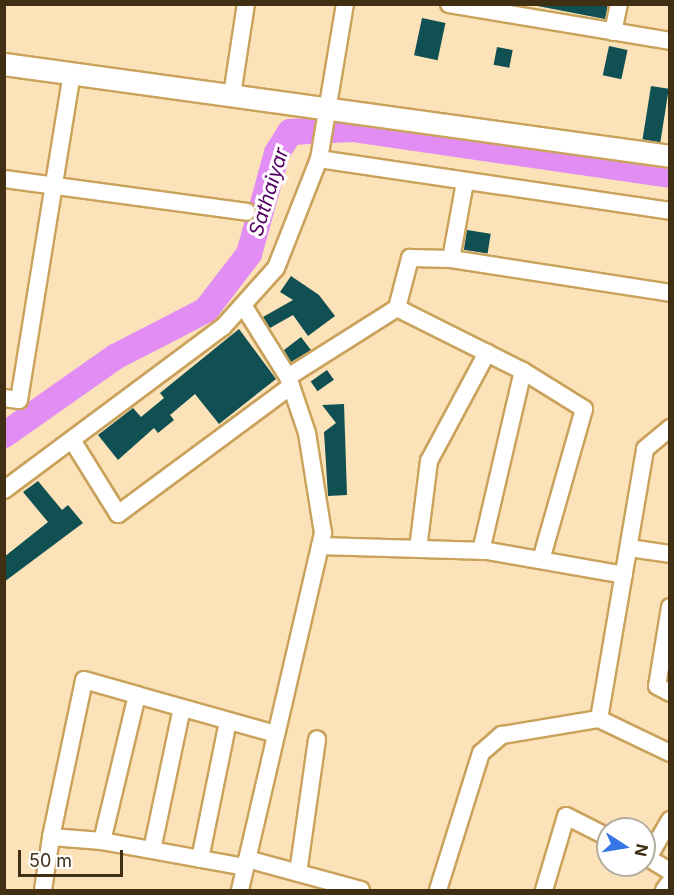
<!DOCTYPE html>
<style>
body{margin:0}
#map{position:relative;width:674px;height:895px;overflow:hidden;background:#fbe2b9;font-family:Inter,sans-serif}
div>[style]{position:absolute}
.river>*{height:26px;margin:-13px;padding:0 13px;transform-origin:13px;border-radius:13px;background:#e18df4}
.building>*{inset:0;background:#104f52;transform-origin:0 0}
.roads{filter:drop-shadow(2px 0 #caa25c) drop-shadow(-2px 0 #caa25c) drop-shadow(0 2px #caa25c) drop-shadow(0 -2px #caa25c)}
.minor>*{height:16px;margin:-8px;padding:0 8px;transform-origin:8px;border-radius:8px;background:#fff}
.tertiary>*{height:21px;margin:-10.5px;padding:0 10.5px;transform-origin:10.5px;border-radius:10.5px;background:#fff}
span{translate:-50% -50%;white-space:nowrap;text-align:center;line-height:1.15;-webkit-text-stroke:6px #fff;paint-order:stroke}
.water-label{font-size:20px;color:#540064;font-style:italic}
.frame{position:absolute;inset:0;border:6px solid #402f12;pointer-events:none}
.north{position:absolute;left:596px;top:817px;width:60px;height:60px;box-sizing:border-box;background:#fff;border:2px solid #b3aca0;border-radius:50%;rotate:102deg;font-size:16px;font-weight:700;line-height:24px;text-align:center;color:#402f12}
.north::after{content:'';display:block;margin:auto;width:21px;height:27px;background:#3477e4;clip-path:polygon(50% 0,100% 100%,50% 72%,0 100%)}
.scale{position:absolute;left:18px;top:850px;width:105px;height:27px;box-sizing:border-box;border:3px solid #402f12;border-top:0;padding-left:8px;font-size:18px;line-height:21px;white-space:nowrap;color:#402f12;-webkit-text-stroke:4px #fff;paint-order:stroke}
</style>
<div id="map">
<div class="river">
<i style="left:4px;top:435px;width:136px;rotate:-35.1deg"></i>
<i style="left:115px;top:357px;width:102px;rotate:-27.3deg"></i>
<i style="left:206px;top:310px;width:71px;rotate:-52.5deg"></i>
<i style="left:249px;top:254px;width:105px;rotate:-74.5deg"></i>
<i style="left:277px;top:153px;width:25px;rotate:-58deg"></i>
<i style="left:290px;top:132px;width:62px;rotate:-2.8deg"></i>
<i style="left:352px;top:129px;width:321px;rotate:8.2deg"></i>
</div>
<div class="building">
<i style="clip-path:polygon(527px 4px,608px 4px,605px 19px)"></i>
<i style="left:422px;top:18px;width:24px;height:38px;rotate:12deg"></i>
<i style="left:609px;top:46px;width:19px;height:30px;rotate:12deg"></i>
<i style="left:497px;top:47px;width:16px;height:18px;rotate:11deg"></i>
<i style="left:651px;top:86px;width:18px;height:54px;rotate:9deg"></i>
<i style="left:467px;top:230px;width:24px;height:20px;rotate:9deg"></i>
<i style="clip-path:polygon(291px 276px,319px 295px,335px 316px,308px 336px,293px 315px,270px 328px,263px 317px,293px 300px,280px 292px)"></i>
<i style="clip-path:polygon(239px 329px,276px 379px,219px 424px,195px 394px,170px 415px,174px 420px,158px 433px,154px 428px,118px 460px,98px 435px,133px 408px,141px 417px,164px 398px,160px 393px)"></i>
<i style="clip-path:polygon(301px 337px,311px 350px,291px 362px,284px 350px)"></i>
<i style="left:327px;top:370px;width:12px;height:20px;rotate:55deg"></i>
<i style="clip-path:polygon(344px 404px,347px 495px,328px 496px,324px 432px,336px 423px,322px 405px)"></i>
<i style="clip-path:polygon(38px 481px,62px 510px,68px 505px,83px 523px,4px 582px,4px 557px,48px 522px,23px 492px)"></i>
</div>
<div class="roads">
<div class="minor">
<i style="left:449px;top:4px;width:224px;rotate:9.5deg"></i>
<i style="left:613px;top:32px;width:29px;rotate:-78deg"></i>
<i style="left:232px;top:95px;width:92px;rotate:-81.3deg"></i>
<i style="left:319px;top:159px;width:157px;rotate:-80.5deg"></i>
<i style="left:4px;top:179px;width:245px;rotate:7.7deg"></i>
<i style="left:465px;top:182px;width:78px;rotate:100.3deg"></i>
<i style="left:451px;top:259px;width:222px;rotate:8.8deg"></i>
<i style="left:397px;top:308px;width:52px;rotate:-75.4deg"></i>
<i style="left:410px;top:258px;width:41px;rotate:1.4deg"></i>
<i style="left:288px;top:377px;width:129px;rotate:-32.3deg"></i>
<i style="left:397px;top:308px;width:141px;rotate:26.6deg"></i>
<i style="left:523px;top:371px;width:72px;rotate:31.9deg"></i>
<i style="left:584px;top:409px;width:157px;rotate:105.9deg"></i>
<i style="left:4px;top:398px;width:15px;rotate:8deg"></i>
<i style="left:19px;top:400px;width:331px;rotate:-80.8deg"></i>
<i style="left:72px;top:440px;width:87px;rotate:58.1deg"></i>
<i style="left:118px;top:514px;width:215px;rotate:-36.5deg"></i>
<i style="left:4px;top:490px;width:273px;rotate:-36.7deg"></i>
<i style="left:223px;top:327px;width:79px;rotate:-48.1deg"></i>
<i style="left:276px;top:268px;width:117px;rotate:-68.5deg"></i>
<i style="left:319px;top:159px;width:355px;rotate:8.4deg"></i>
<i style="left:320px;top:546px;width:168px;rotate:1.7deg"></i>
<i style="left:488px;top:551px;width:138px;rotate:10deg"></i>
<i style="left:629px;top:548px;width:41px;rotate:8.3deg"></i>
<i style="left:418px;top:549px;width:89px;rotate:-82.9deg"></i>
<i style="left:429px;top:461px;width:123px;rotate:-61.8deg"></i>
<i style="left:481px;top:551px;width:185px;rotate:-76.9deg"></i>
<i style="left:670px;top:607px;width:80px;rotate:99.3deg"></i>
<i style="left:657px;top:686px;width:15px;rotate:28deg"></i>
<i style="left:599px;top:719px;width:79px;rotate:25.6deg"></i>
<i style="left:670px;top:820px;width:44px;rotate:120.1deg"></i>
<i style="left:648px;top:858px;width:26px;rotate:31deg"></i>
<i style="left:102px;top:841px;width:51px;rotate:-175.5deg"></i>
<i style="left:51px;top:837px;width:160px;rotate:-78.1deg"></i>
<i style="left:84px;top:680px;width:55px;rotate:15.8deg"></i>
<i style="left:152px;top:850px;width:145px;rotate:-78.1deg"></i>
<i style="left:200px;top:859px;width:141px;rotate:-78.5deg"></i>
<i style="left:247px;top:859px;width:118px;rotate:15.2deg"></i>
<i style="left:245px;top:867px;width:145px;rotate:-169.7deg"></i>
<i style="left:102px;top:841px;width:150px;rotate:-76.5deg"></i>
<i style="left:137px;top:695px;width:144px;rotate:15.7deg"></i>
<i style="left:298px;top:873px;width:135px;rotate:-81.9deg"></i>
<i style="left:43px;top:890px;width:54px;rotate:-81.4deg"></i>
<i style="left:240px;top:890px;width:367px;rotate:-76.9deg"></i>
<i style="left:323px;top:533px;width:101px;rotate:-99.1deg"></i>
<i style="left:307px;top:433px;width:59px;rotate:-108.7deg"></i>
<i style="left:288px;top:377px;width:85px;rotate:-122deg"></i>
<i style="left:438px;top:890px;width:144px;rotate:-72.6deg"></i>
<i style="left:481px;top:753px;width:28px;rotate:-41deg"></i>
<i style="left:502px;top:735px;width:98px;rotate:-9.4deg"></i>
<i style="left:599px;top:719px;width:274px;rotate:-80.3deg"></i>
<i style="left:645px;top:449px;width:33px;rotate:-40deg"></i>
<i style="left:544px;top:890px;width:77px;rotate:-73.4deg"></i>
<i style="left:566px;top:816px;width:47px;rotate:26.6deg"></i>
<i style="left:664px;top:890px;width:10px;rotate:-53deg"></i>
</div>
<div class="tertiary">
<i style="left:4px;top:64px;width:672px;rotate:7.86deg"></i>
</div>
</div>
<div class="water-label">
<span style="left:269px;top:192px;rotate:-73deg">Sathaiyar</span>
</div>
<div class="frame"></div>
<div class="north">N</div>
<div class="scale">50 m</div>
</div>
